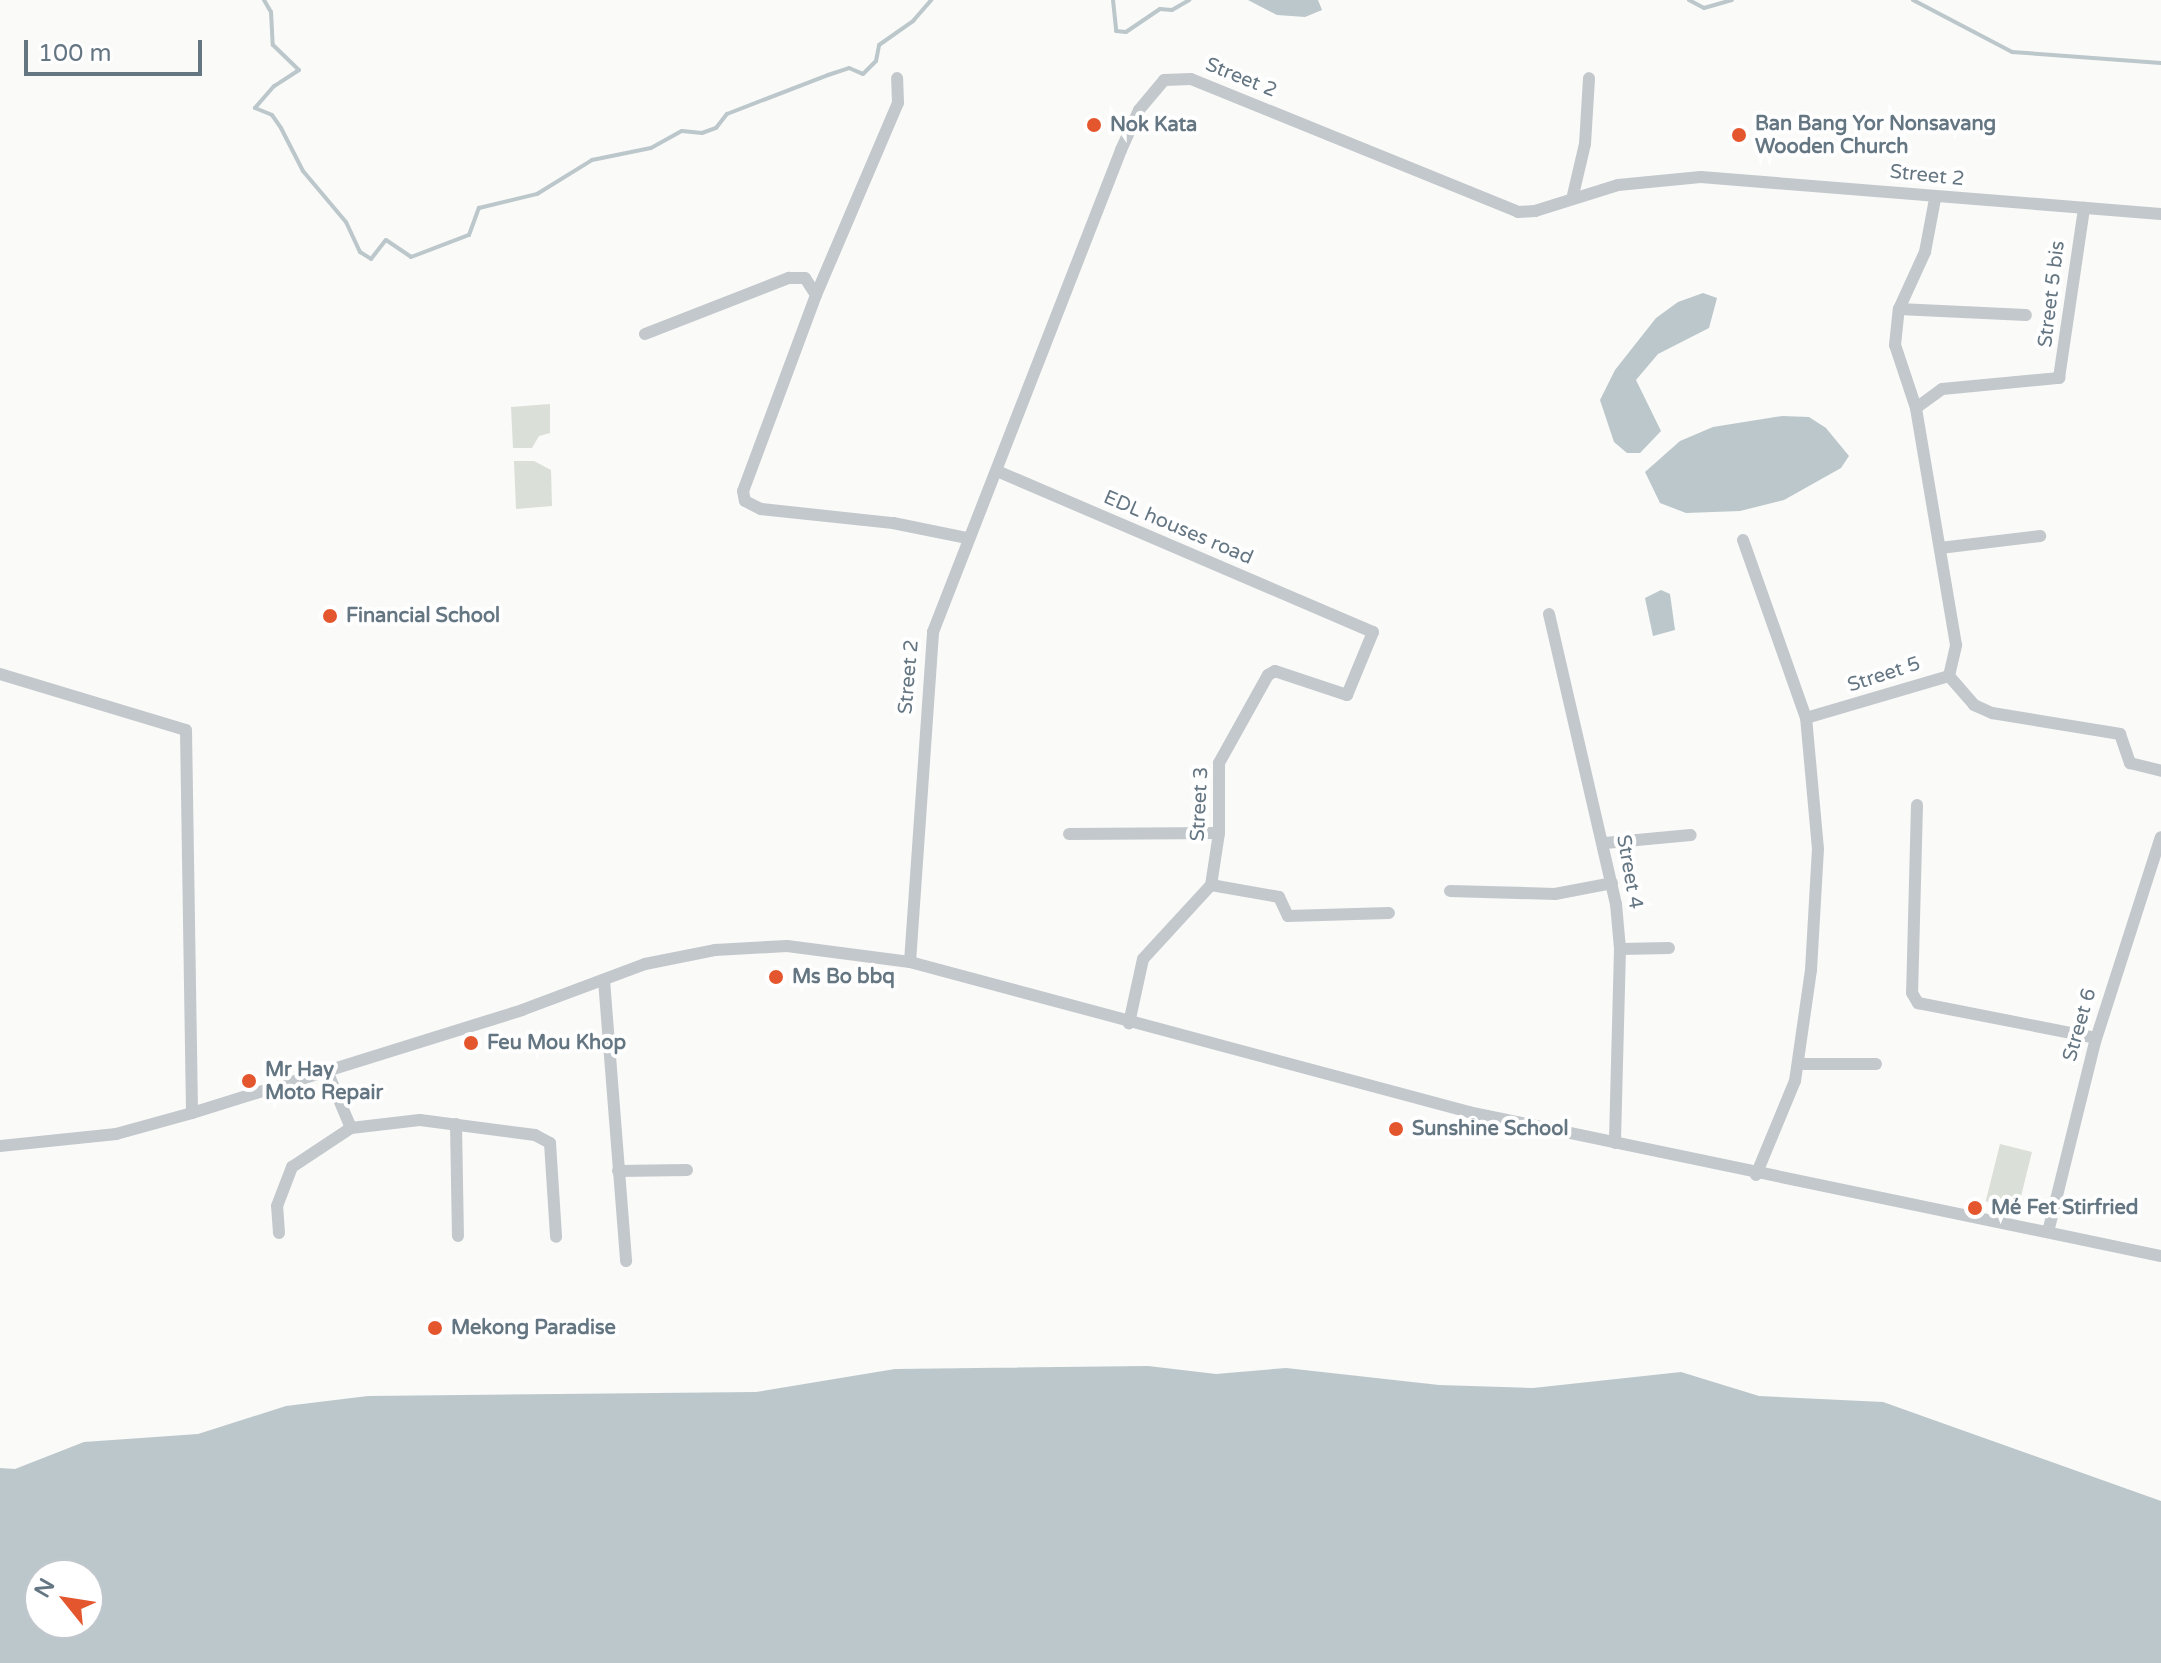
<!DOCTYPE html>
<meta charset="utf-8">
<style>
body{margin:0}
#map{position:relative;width:2161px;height:1663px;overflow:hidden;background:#fafaf8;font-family:"Varela Round",sans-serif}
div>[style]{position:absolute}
.green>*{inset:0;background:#dadfd7;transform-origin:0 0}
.water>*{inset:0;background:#bbc7cb}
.stream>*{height:4px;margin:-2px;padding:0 2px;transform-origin:2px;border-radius:2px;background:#bbc7cb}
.street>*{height:12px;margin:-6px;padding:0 6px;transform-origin:6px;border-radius:6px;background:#c3c8cc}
.dots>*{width:22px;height:22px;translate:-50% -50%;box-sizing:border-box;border:4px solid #fff;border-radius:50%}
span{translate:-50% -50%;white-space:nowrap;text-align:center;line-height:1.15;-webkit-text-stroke:8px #fff;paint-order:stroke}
.street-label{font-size:20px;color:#657683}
.poi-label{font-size:20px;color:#657683;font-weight:700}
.left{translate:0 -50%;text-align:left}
.north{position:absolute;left:24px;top:1559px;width:80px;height:80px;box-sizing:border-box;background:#fff;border:2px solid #c1c8cd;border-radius:50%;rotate:300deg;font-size:22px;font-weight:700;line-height:32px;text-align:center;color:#657683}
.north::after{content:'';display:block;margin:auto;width:28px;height:36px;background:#e4572e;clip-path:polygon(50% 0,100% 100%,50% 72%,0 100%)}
.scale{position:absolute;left:24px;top:40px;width:178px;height:36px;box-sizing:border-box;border:4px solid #657683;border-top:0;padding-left:10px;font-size:24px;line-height:28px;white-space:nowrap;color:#657683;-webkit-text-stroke:6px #fff;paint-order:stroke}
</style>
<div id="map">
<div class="green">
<i style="clip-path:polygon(550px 404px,550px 433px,539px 436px,532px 448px,513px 448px,511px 407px)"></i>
<i style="clip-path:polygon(514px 461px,534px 461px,551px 470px,552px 506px,516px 509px)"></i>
<i style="left:2000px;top:1144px;width:33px;height:59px;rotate:14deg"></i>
</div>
<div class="water">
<i style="clip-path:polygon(1248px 0,1318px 0,1322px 10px,1305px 17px,1277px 15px)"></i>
<i style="clip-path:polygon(1703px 293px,1717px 298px,1709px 328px,1658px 354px,1636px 380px,1661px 431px,1640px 453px,1627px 453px,1614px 442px,1600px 400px,1615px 370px,1656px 318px,1678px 302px)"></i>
<i style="clip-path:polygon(1782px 416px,1809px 417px,1826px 428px,1849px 456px,1841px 468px,1784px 500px,1740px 511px,1686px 513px,1660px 503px,1645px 472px,1680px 441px,1713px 427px)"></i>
<i style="clip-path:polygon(1661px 590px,1670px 594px,1675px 630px,1653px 636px,1645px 598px)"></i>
<i style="clip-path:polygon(evenodd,1148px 1366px,1216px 1374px,1286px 1368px,1439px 1385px,1533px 1388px,1681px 1372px,1759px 1396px,1883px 1402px,2161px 1501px,2161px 1663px,0 1663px,0 1468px,15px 1469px,84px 1442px,198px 1434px,286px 1406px,368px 1396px,756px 1392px,895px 1369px,1148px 1366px,40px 1575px,88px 1575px,88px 1623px,40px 1623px,40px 1575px)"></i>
</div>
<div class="stream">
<i style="left:264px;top:0;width:14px;rotate:60deg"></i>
<i style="left:271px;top:12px;width:33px;rotate:87deg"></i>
<i style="left:273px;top:45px;width:36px;rotate:44deg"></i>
<i style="left:299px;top:70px;width:30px;rotate:147deg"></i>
<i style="left:274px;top:86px;width:29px;rotate:131deg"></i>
<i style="left:255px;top:108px;width:18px;rotate:22deg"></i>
<i style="left:272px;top:115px;width:16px;rotate:55deg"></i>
<i style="left:281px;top:128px;width:48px;rotate:62.9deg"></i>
<i style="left:303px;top:171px;width:67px;rotate:49.9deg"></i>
<i style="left:346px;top:222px;width:33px;rotate:65deg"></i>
<i style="left:360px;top:252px;width:13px;rotate:32deg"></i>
<i style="left:371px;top:259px;width:24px;rotate:-52deg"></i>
<i style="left:386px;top:240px;width:30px;rotate:34deg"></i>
<i style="left:411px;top:257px;width:62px;rotate:-20.8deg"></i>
<i style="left:469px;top:235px;width:29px;rotate:-70deg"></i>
<i style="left:479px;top:208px;width:60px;rotate:-13.6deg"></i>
<i style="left:537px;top:194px;width:65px;rotate:-31.7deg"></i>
<i style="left:592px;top:160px;width:60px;rotate:-11.5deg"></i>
<i style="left:651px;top:148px;width:35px;rotate:-29deg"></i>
<i style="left:682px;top:131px;width:20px;rotate:6deg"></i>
<i style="left:702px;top:133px;width:15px;rotate:-20deg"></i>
<i style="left:716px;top:128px;width:18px;rotate:-52deg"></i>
<i style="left:727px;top:114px;width:108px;rotate:-21.1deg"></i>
<i style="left:828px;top:75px;width:22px;rotate:-18deg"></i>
<i style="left:849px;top:68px;width:15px;rotate:23deg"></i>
<i style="left:863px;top:74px;width:18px;rotate:-45deg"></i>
<i style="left:876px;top:61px;width:16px;rotate:-79deg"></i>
<i style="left:879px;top:45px;width:42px;rotate:-35.2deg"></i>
<i style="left:913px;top:21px;width:28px;rotate:-49deg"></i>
<i style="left:1113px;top:0;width:31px;rotate:84deg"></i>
<i style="left:1116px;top:31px;width:10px;rotate:6deg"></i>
<i style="left:1126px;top:32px;width:41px;rotate:-34.1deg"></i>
<i style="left:1160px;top:9px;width:12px;rotate:5deg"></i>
<i style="left:1172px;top:10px;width:20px;rotate:-30deg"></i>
<i style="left:1689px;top:0;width:17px;rotate:28deg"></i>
<i style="left:1704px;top:8px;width:29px;rotate:-16deg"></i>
<i style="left:1913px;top:0;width:112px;rotate:27.7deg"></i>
<i style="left:2012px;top:52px;width:149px;rotate:4.2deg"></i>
</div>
<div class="street">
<i style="left:1573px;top:195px;width:52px;rotate:-76.8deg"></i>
<i style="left:1585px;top:144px;width:66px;rotate:-86.5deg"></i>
<i style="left:816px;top:295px;width:209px;rotate:-66.9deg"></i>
<i style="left:898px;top:103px;width:25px;rotate:-92deg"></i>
<i style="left:1899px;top:309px;width:127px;rotate:2.7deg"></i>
<i style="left:645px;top:334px;width:155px;rotate:-21.3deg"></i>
<i style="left:789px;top:278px;width:16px"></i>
<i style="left:805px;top:278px;width:20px;rotate:57deg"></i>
<i style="left:816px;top:295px;width:209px;rotate:110.4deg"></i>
<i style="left:743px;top:491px;width:10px;rotate:79deg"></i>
<i style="left:745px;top:501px;width:18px;rotate:27deg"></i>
<i style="left:761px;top:509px;width:133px;rotate:6.1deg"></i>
<i style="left:893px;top:523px;width:76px;rotate:11.5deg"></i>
<i style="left:1916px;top:408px;width:32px;rotate:-36deg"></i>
<i style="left:1942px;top:389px;width:118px;rotate:-5.4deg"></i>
<i style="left:2059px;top:378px;width:172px;rotate:-81.6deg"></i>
<i style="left:997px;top:471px;width:409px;rotate:23.2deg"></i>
<i style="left:1373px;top:632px;width:68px;rotate:112.4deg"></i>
<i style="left:1347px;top:695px;width:76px;rotate:-161.6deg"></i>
<i style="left:1275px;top:671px;width:8px;rotate:150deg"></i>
<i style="left:1268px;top:675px;width:101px;rotate:119.1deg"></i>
<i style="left:1219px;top:763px;width:70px;rotate:90deg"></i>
<i style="left:1219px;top:833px;width:53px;rotate:98.7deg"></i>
<i style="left:1211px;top:885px;width:100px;rotate:132.6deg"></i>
<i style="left:1143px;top:959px;width:66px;rotate:102.3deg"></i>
<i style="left:1743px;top:540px;width:189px;rotate:70.5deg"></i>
<i style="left:1940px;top:548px;width:101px;rotate:-6.8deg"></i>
<i style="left:1549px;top:614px;width:298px;rotate:77deg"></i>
<i style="left:1616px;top:904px;width:45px;rotate:84.9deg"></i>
<i style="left:1620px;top:949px;width:194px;rotate:91.5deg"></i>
<i style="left:0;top:674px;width:194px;rotate:16.8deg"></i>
<i style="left:186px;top:730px;width:383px;rotate:89.1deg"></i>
<i style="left:1949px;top:676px;width:38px;rotate:49deg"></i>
<i style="left:1974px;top:705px;width:20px;rotate:24deg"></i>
<i style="left:1992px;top:713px;width:130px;rotate:9.3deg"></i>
<i style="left:2120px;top:734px;width:31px;rotate:71deg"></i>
<i style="left:2130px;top:763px;width:32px;rotate:14deg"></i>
<i style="left:1917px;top:805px;width:188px;rotate:91.5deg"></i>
<i style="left:1912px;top:993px;width:12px;rotate:59deg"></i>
<i style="left:1918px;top:1003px;width:181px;rotate:11.1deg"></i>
<i style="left:1069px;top:834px;width:150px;rotate:-0.4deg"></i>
<i style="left:1605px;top:843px;width:86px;rotate:-5.3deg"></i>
<i style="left:1211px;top:885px;width:69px;rotate:10deg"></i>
<i style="left:1279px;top:897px;width:21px;rotate:65deg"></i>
<i style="left:1288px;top:916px;width:101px;rotate:-1.7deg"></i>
<i style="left:1450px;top:891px;width:105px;rotate:1.6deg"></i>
<i style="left:1555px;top:894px;width:58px;rotate:-10.9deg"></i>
<i style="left:1620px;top:949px;width:49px;rotate:-1.2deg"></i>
<i style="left:910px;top:962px;width:331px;rotate:-86deg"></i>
<i style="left:933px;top:632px;width:517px;rotate:-68.69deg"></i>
<i style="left:1121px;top:150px;width:44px;rotate:-65.8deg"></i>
<i style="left:1139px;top:110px;width:39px;rotate:-50deg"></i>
<i style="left:1164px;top:80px;width:27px;rotate:-2deg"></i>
<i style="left:1191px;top:79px;width:353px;rotate:22.1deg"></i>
<i style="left:1518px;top:212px;width:17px;rotate:-3deg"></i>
<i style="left:1535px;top:211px;width:87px;rotate:-17.4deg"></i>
<i style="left:1618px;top:185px;width:83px;rotate:-5.5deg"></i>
<i style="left:1701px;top:177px;width:461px;rotate:4.6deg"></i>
<i style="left:604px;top:980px;width:282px;rotate:85.5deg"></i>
<i style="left:1798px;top:1064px;width:78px"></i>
<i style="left:327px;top:1071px;width:62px;rotate:67.2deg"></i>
<i style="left:351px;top:1128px;width:69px;rotate:-6.6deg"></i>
<i style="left:420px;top:1120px;width:116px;rotate:7.4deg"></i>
<i style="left:535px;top:1135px;width:17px;rotate:28deg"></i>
<i style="left:550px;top:1143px;width:94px;rotate:86.3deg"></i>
<i style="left:456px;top:1124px;width:112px;rotate:89deg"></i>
<i style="left:0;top:1146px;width:117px;rotate:-5.9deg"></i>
<i style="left:116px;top:1134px;width:79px;rotate:-15.4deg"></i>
<i style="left:192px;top:1113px;width:346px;rotate:-17.3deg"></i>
<i style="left:522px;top:1010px;width:131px;rotate:-20.5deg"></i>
<i style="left:645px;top:964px;width:71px;rotate:-11.3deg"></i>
<i style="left:715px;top:950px;width:72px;rotate:-3.2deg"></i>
<i style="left:787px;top:946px;width:124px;rotate:7.4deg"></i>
<i style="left:910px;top:962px;width:579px;rotate:15.02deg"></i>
<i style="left:1469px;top:1112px;width:707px;rotate:11.76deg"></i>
<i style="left:618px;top:1171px;width:69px;rotate:-0.8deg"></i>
<i style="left:1756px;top:1175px;width:102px;rotate:-67.5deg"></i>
<i style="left:1795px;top:1081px;width:112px;rotate:-81.8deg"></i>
<i style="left:1811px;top:970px;width:121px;rotate:-86.7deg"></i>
<i style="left:1818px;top:849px;width:132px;rotate:-95.2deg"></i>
<i style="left:1806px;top:718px;width:149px;rotate:-16.4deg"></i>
<i style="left:1949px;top:676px;width:32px;rotate:-77deg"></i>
<i style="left:1956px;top:645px;width:240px;rotate:-99.6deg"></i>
<i style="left:1916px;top:408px;width:66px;rotate:-108.4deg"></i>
<i style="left:1895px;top:345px;width:36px;rotate:-84deg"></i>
<i style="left:1899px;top:309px;width:63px;rotate:-65.5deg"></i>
<i style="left:1925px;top:252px;width:54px;rotate:-79.3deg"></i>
<i style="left:2049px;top:1228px;width:192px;rotate:-76.1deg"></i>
<i style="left:2095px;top:1042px;width:215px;rotate:-72.2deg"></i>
<i style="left:279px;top:1233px;width:27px;rotate:-94deg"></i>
<i style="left:277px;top:1206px;width:42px;rotate:-69deg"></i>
<i style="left:292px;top:1167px;width:71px;rotate:-33.5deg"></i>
</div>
<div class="dots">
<i style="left:1094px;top:125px;background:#e4572e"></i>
<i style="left:1739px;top:135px;background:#e4572e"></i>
<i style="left:330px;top:616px;background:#e4572e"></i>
<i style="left:776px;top:977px;background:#e4572e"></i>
<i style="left:471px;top:1043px;background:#e4572e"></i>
<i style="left:249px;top:1081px;background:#e4572e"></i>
<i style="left:1396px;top:1129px;background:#e4572e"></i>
<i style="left:1975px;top:1208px;background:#e4572e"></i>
<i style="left:435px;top:1328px;background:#e4572e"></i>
</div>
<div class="street-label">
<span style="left:1241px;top:78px;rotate:22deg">Street 2</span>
<span style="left:1927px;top:176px;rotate:6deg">Street 2</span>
<span style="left:2052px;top:294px;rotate:-83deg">Street 5 bis</span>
<span style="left:1178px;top:528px;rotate:23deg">EDL houses road</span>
<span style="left:1884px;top:675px;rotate:-18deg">Street 5</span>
<span style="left:909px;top:677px;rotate:-85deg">Street 2</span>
<span style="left:1200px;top:804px;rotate:-87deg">Street 3</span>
<span style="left:1629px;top:872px;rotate:80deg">Street 4</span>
<span style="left:2080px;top:1025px;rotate:-74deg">Street 6</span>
</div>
<div class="poi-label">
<span class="left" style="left:1755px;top:136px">Ban Bang Yor Nonsavang<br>Wooden Church</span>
<span class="left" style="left:1110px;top:125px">Nok Kata</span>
<span class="left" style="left:346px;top:616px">Financial School</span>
<span class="left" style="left:792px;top:977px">Ms Bo bbq</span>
<span class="left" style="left:487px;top:1043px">Feu Mou Khop</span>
<span class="left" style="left:265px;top:1082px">Mr Hay<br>Moto Repair</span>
<span class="left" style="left:1412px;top:1129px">Sunshine School</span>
<span class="left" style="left:1991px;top:1208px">Mé Fet Stirfried</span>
<span class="left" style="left:451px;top:1328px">Mekong Paradise</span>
</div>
<div class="north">N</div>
<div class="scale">100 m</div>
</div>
